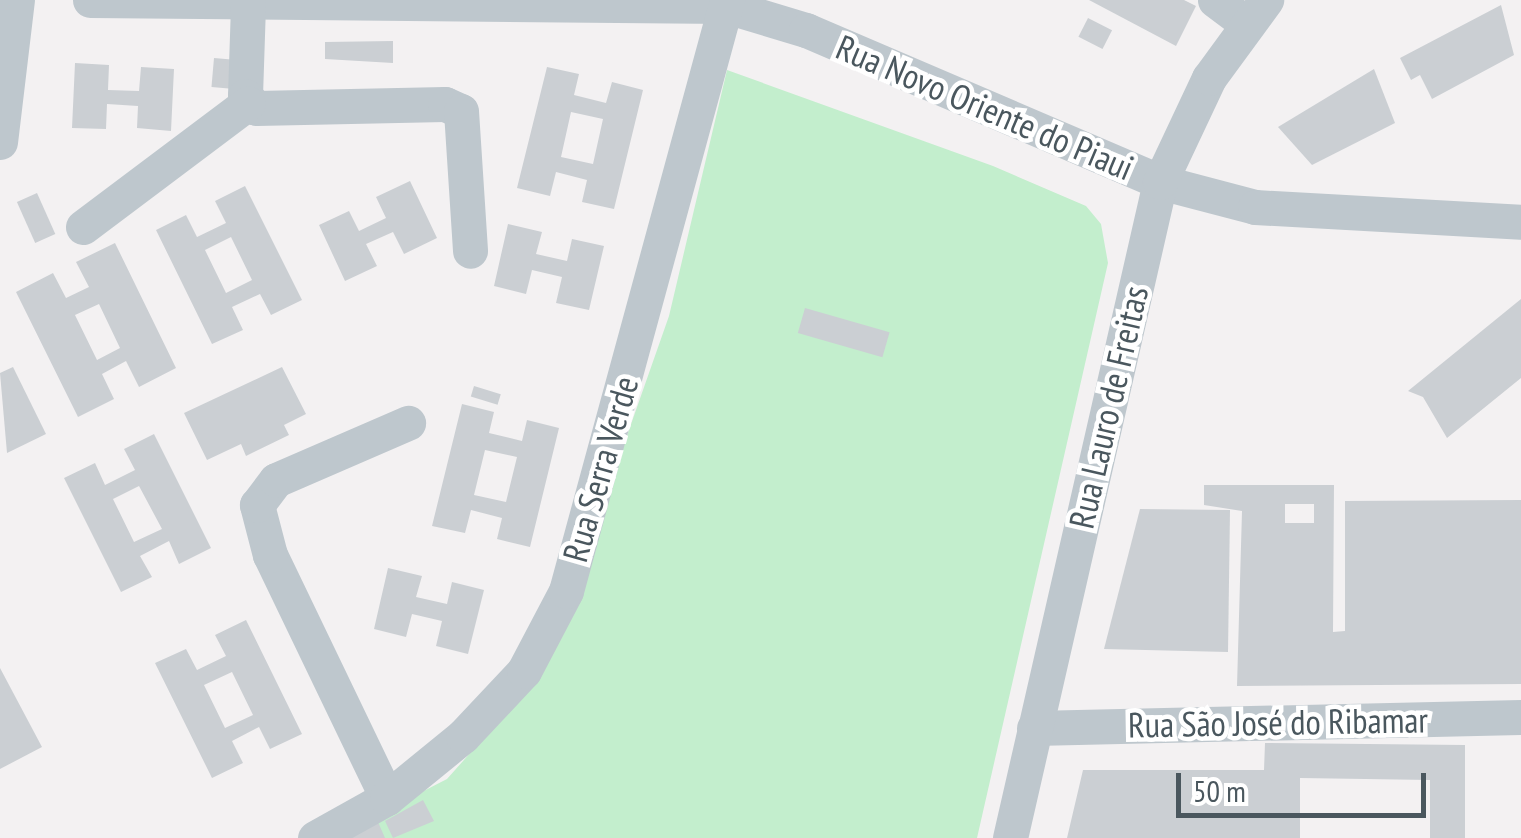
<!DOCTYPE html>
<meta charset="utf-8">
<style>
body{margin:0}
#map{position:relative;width:1521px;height:838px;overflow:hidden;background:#f3f1f2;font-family:"PT Sans Narrow",sans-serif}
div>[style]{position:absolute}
.green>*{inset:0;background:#c3eecd}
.building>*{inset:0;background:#cbcfd3;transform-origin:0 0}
.minor>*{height:35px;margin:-17.5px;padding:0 17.5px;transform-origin:17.5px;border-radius:17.5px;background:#bec7cd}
span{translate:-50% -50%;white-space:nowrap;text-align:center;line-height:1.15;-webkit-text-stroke:9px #fff;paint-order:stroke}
.street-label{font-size:35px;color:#4a575e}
.scale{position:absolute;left:1176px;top:773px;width:250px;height:45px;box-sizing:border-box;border:5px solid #4a575e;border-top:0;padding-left:12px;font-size:30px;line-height:35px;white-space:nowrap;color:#4a575e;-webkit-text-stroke:8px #fff;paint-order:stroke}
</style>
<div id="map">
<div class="green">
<i style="clip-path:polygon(727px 70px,993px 166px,1086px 206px,1101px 224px,1108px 263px,977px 838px,332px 838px,447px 779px,545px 669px,669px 316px)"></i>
</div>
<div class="building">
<i style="clip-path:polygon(1089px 0,1184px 0,1196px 6px,1176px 46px)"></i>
<i style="clip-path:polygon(1501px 5px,1514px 55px,1432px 99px,1420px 75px,1411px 80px,1400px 58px)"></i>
<i style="left:1088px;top:18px;width:27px;height:21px;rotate:27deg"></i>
<i style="clip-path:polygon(393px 41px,393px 63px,325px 59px,325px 42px)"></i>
<i style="left:214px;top:58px;width:23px;height:29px;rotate:5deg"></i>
<i style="clip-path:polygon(75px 63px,109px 65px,108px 90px,139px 91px,141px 67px,174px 69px,171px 131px,137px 128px,138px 106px,107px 104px,106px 129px,72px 128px)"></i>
<i style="clip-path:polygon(evenodd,547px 67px,579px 74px,574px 95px,606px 103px,612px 82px,643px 90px,614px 209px,582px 202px,587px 180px,556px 172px,550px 196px,517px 188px,547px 67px,571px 112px,603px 119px,593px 164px,561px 157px,571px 112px)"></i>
<i style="clip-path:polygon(1374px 69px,1395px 123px,1312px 165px,1278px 127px)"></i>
<i style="clip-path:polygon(410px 181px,437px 238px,404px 254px,393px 232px,366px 244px,377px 266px,345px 281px,319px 225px,349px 211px,359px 231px,386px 218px,376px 197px)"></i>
<i style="clip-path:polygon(evenodd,245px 186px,302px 300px,271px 315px,260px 294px,232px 307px,243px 330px,212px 344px,156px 230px,186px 215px,197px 237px,226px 223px,215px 201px,245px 186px,231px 237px,252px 280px,226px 293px,205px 250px,231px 237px)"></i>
<i style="left:37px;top:193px;width:45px;height:22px;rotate:66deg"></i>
<i style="clip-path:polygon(508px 224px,542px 232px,536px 254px,567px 261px,572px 239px,604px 246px,589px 310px,556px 303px,562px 277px,532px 270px,526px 294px,494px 286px)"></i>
<i style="clip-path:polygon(evenodd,115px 243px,176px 368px,139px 387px,126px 361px,102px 374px,114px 399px,78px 417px,16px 292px,53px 273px,66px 298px,89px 287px,76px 262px,115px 243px,99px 304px,120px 348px,97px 360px,75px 315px,99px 304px)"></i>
<i style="clip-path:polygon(1521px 299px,1521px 378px,1447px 438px,1423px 397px,1408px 391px)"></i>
<i style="left:805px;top:308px;width:88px;height:26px;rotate:16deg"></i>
<i style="clip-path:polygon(13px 367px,46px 434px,7px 453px,0 373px)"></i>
<i style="clip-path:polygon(282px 367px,306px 414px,284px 425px,289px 435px,246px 456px,241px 444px,207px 460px,184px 413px)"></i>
<i style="left:474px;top:386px;width:28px;height:11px;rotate:17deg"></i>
<i style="clip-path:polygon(evenodd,462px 404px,494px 412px,489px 433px,522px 441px,527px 420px,559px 428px,530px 547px,497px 539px,502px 518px,471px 510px,465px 533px,432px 526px,462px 404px,485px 450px,517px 457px,506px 502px,474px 495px,485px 450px)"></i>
<i style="clip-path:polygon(evenodd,154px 434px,211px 548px,179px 564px,169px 541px,140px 556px,152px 577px,121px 592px,64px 478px,95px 463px,105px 485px,135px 470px,124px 449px,154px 434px,139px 486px,162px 529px,134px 542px,113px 499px,139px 486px)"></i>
<i style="clip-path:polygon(evenodd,1204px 485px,1334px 485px,1333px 632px,1345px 631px,1345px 501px,1521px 500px,1521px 684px,1237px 686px,1242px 511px,1204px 505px,1204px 485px,1285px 504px,1314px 504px,1314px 523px,1285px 523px,1285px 504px)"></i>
<i style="clip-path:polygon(1140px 509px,1230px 510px,1228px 652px,1104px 649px)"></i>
<i style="clip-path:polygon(388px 568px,422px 576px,416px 597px,447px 604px,452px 582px,484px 590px,468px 654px,436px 646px,442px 621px,412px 614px,406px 637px,374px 629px)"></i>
<i style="clip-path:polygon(evenodd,246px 620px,302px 734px,270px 749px,259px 727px,232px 741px,243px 763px,212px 778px,155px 663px,186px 649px,197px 670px,226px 656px,215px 635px,246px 620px,232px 672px,253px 715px,225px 728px,204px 685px,232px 672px)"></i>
<i style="clip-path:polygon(0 668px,42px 747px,0 769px)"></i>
<i style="clip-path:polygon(1265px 743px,1465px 745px,1465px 838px,1430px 838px,1430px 780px,1300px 778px,1300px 838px,1067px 838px,1083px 770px,1264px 770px)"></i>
<i style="clip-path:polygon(423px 800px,434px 821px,393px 838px,385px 821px)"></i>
<i style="clip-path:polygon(378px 822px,385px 838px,347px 838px)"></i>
</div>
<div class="minor">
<i style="left:90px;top:0;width:636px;rotate:0.54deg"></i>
<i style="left:726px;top:6px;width:84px;rotate:16.7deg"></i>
<i style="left:806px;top:30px;width:385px;rotate:23.2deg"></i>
<i style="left:1160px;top:182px;width:98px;rotate:14.7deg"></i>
<i style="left:1255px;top:207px;width:266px;rotate:3.2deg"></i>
<i style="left:1215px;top:0;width:38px;rotate:37deg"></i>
<i style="left:248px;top:5px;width:91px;rotate:91.9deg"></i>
<i style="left:245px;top:96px;width:16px;rotate:47deg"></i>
<i style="left:256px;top:108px;width:189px;rotate:-1.2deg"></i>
<i style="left:445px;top:104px;width:17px;rotate:24deg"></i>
<i style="left:461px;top:111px;width:140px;rotate:86.3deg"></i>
<i style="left:0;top:142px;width:143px;rotate:-83.2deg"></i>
<i style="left:83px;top:227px;width:206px;rotate:-36.9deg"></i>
<i style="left:1034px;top:728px;width:487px;rotate:-1.3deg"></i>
<i style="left:387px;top:798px;width:270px;rotate:-115.7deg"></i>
<i style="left:270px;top:555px;width:52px;rotate:-104.6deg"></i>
<i style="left:257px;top:505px;width:31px;rotate:-53deg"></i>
<i style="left:276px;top:480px;width:144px;rotate:-23.4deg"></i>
<i style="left:315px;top:838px;width:82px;rotate:-29.1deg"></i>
<i style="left:387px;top:798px;width:98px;rotate:-39.2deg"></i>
<i style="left:463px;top:736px;width:89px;rotate:-46.8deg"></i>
<i style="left:524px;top:671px;width:90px;rotate:-62.3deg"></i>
<i style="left:566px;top:591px;width:613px;rotate:-74.76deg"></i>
<i style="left:1010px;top:838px;width:673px;rotate:-77.12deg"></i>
<i style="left:1160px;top:182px;width:115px;rotate:-64.8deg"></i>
<i style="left:1209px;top:78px;width:97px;rotate:-53.8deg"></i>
</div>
<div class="street-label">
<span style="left:985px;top:107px;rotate:23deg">Rua Novo Oriente do Piaui</span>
<span style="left:1108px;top:407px;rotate:-77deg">Rua Lauro de Freitas</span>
<span style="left:600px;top:469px;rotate:-74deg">Rua Serra Verde</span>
<span style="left:1278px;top:722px;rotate:-1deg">Rua São José do Ribamar</span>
</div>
<div class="scale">50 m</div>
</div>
